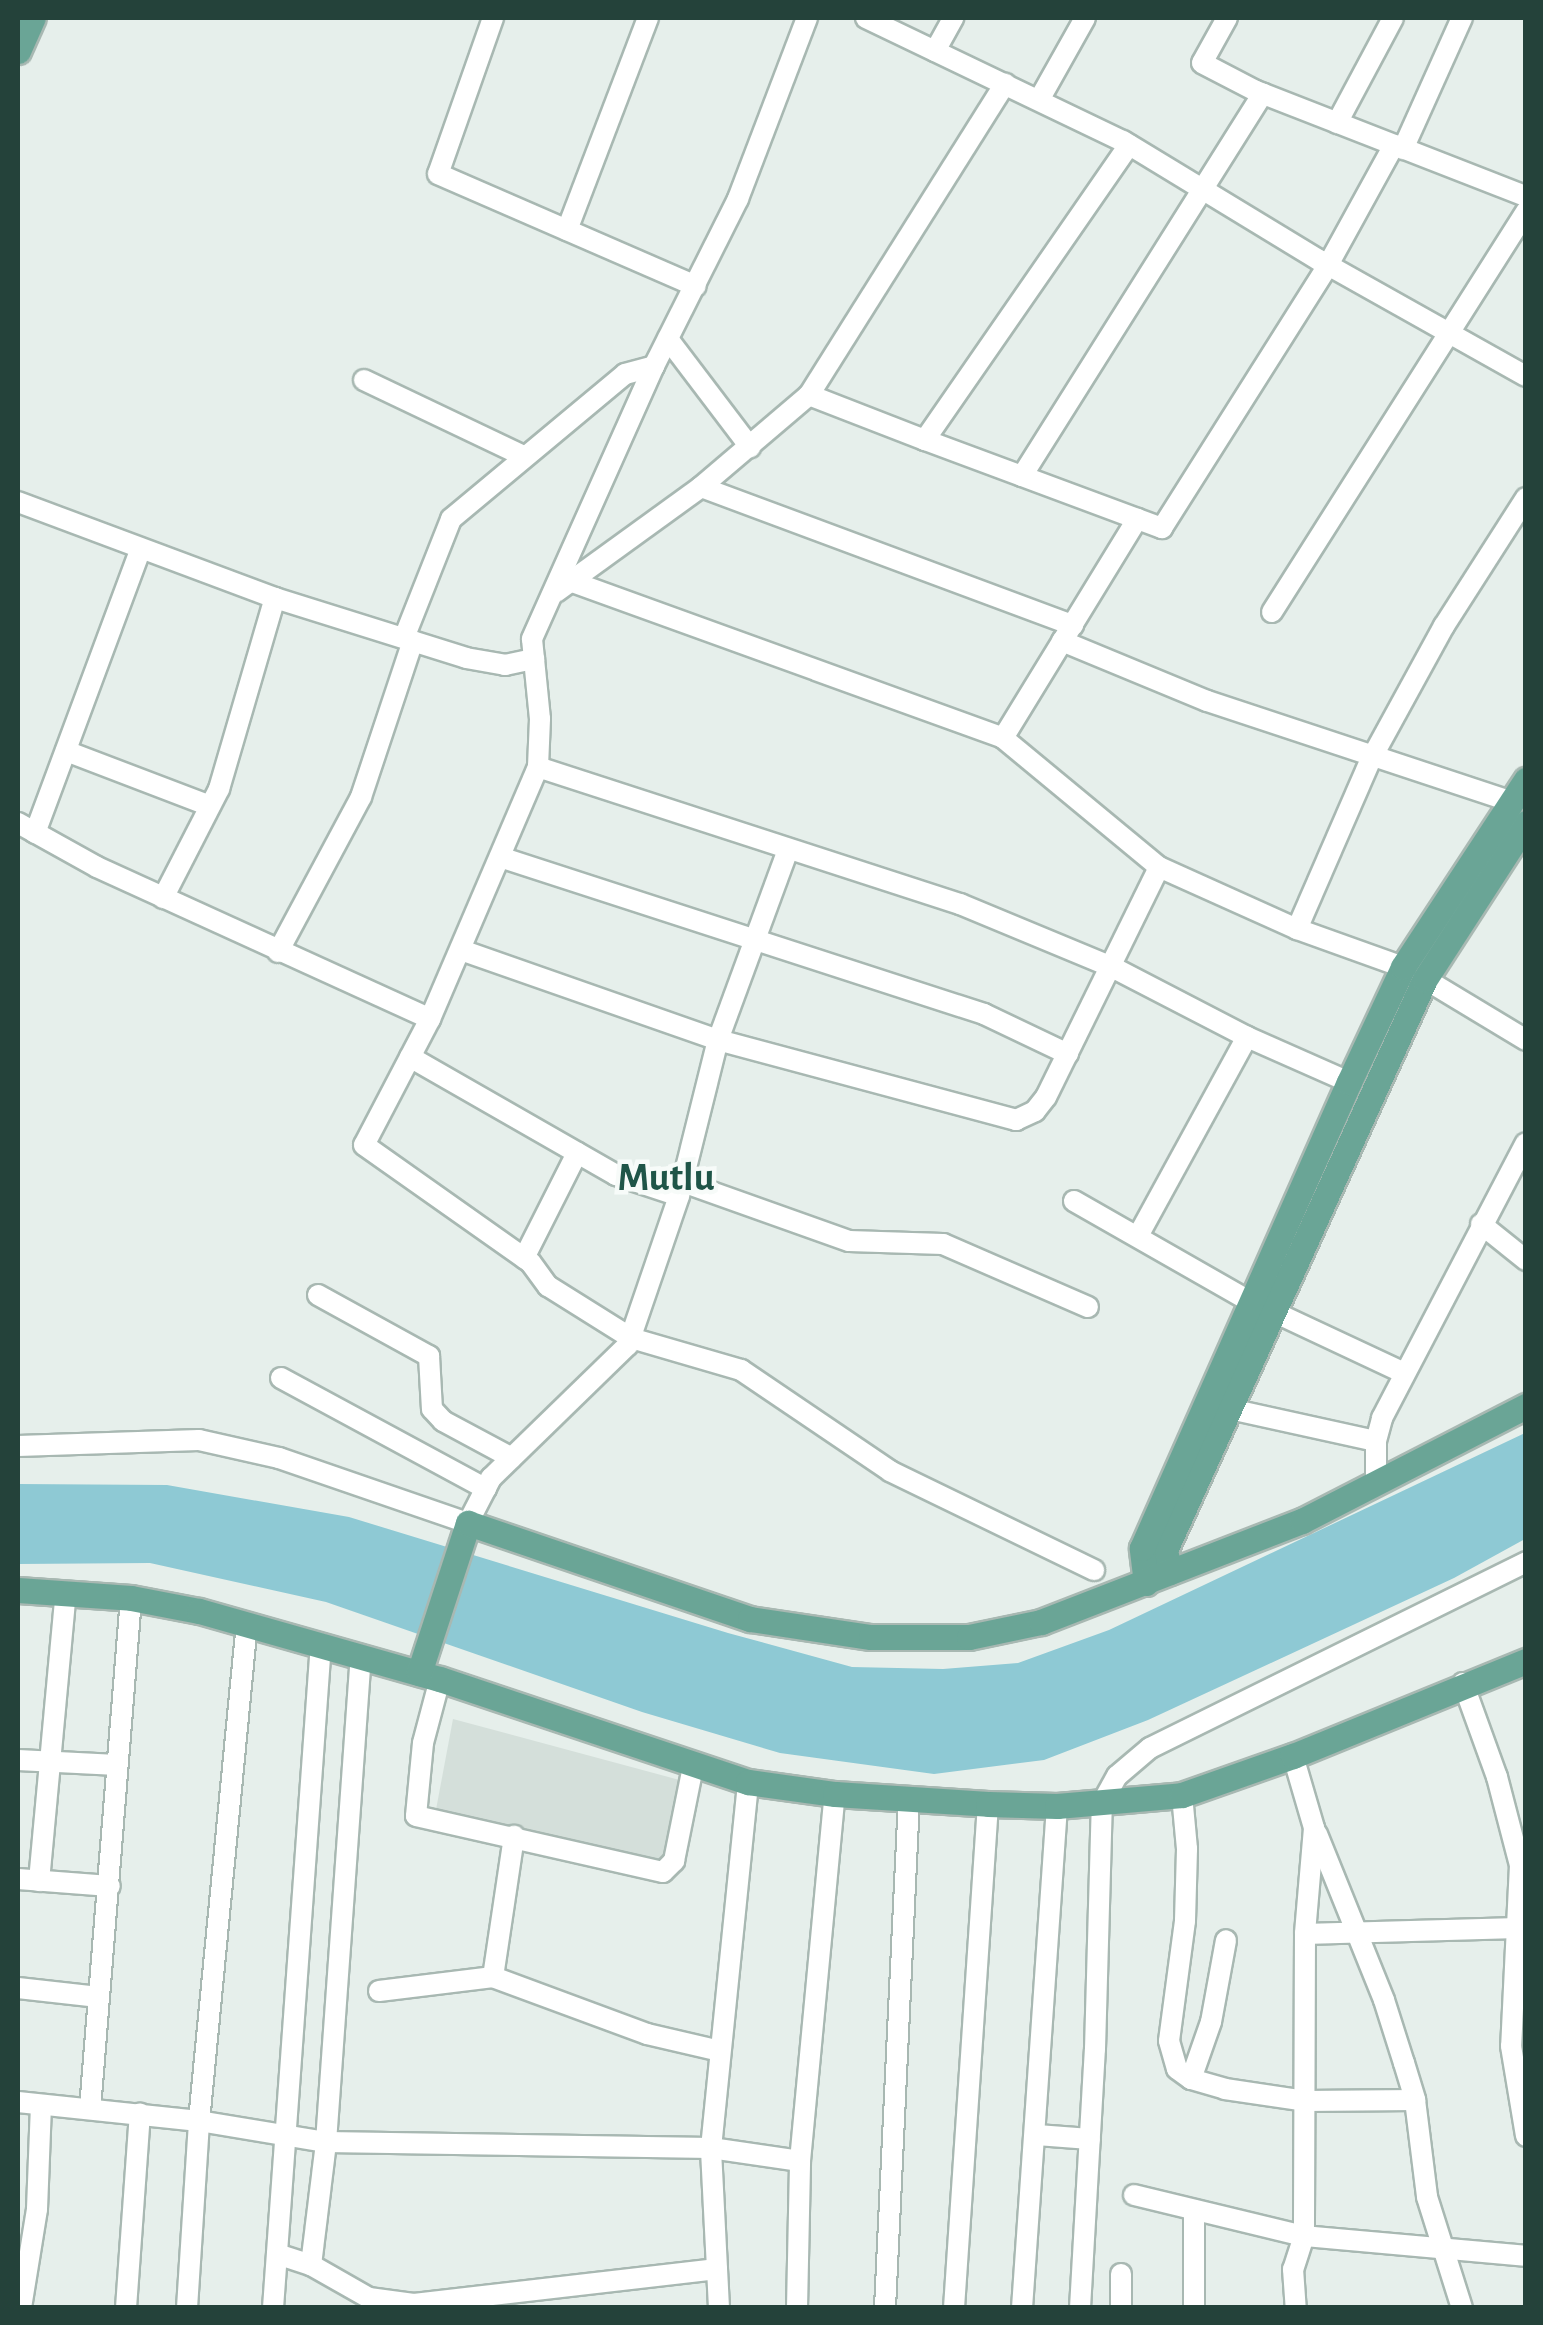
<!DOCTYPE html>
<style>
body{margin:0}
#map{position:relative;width:1543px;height:2325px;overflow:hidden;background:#e6efeb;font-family:"Alegreya Sans",sans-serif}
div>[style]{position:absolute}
.built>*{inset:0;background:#d4dfda}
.water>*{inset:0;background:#8ec9d4}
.roads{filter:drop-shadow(2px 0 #a8b8b2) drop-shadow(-2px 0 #a8b8b2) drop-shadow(0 2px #a8b8b2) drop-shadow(0 -2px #a8b8b2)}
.minor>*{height:20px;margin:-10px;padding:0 10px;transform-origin:10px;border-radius:10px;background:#fff}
.major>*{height:25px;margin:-12.5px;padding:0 12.5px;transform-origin:12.5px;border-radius:12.5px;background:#6aa596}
span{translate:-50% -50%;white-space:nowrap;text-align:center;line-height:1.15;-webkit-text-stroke:9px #f7fbf9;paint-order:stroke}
.district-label{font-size:40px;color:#1f5548;font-weight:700}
.frame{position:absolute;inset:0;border:20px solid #24423a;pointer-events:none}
</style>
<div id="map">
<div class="built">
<i style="clip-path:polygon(453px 1719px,687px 1782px,666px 1863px,435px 1815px)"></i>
</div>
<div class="water">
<i style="clip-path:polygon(1525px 1433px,1525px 1539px,1454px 1578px,1148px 1720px,1044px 1760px,934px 1774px,780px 1753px,642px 1712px,326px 1602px,150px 1563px,18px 1564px,18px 1484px,167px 1485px,349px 1517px,728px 1633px,852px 1667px,943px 1669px,1018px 1663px,1109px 1630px)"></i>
</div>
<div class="roads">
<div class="minor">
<i style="left:493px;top:18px;width:165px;rotate:109.4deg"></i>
<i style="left:438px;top:174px;width:281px;rotate:23.5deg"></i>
<i style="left:807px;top:18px;width:194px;rotate:110.9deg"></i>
<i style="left:738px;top:199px;width:187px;rotate:116.7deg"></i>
<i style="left:654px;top:366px;width:299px;rotate:114.1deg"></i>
<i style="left:532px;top:639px;width:80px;rotate:84.3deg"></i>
<i style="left:540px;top:719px;width:48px;rotate:92.4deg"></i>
<i style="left:538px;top:767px;width:274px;rotate:113.2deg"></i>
<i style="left:430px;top:1019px;width:142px;rotate:117.6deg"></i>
<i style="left:364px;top:1145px;width:204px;rotate:35.2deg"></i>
<i style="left:531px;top:1263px;width:29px;rotate:54deg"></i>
<i style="left:548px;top:1286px;width:98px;rotate:32.1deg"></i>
<i style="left:631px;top:1338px;width:115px;rotate:16.2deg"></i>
<i style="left:741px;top:1370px;width:180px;rotate:34.1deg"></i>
<i style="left:890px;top:1471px;width:227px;rotate:25.9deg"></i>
<i style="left:866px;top:18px;width:285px;rotate:25.6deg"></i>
<i style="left:1123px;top:141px;width:229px;rotate:31.3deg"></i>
<i style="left:1319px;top:260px;width:237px;rotate:29.3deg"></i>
<i style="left:1227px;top:18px;width:51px;rotate:119.1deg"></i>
<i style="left:1202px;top:63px;width:61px;rotate:27.4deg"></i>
<i style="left:1256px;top:91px;width:290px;rotate:21.3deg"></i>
<i style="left:935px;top:51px;width:38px;rotate:-61deg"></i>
<i style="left:1039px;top:100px;width:94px;rotate:-60.7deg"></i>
<i style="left:1337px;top:123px;width:119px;rotate:-61.9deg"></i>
<i style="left:1129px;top:145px;width:359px;rotate:124.7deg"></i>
<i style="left:925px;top:440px;width:253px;rotate:20.4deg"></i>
<i style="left:1162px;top:528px;width:311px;rotate:-57.7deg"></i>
<i style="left:1328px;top:265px;width:137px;rotate:-61.2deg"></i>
<i style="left:1403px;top:149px;width:144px;rotate:-65.8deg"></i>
<i style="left:567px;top:230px;width:227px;rotate:-69.1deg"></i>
<i style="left:668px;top:339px;width:136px;rotate:52.8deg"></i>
<i style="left:364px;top:380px;width:176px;rotate:25.5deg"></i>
<i style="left:809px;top:395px;width:124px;rotate:21.2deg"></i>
<i style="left:1022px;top:476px;width:452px;rotate:-57.8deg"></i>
<i style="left:701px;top:487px;width:397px;rotate:20.4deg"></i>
<i style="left:18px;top:502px;width:274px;rotate:20.5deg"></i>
<i style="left:275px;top:598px;width:200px;rotate:17.4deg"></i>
<i style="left:466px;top:658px;width:40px;rotate:10deg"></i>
<i style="left:505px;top:665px;width:30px;rotate:-12deg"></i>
<i style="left:570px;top:581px;width:461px;rotate:19.9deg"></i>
<i style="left:1003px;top:738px;width:202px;rotate:39.6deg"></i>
<i style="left:556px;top:592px;width:179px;rotate:-35.9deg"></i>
<i style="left:701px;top:487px;width:142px;rotate:-40.4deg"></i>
<i style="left:809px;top:395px;width:368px;rotate:-57.8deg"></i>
<i style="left:1272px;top:612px;width:475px;rotate:-57.6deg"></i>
<i style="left:404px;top:638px;width:128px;rotate:-68.4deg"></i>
<i style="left:451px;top:519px;width:226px;rotate:-39.8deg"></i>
<i style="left:625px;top:374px;width:30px;rotate:-15deg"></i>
<i style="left:1062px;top:641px;width:157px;rotate:22.5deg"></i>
<i style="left:1207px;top:701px;width:319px;rotate:18.3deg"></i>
<i style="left:1003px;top:738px;width:257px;rotate:-58.5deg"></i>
<i style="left:66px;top:751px;width:154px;rotate:20.9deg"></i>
<i style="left:538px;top:767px;width:444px;rotate:18deg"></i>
<i style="left:960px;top:904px;width:165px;rotate:22.5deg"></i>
<i style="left:1112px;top:967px;width:152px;rotate:27.4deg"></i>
<i style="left:1247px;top:1037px;width:111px;rotate:23.8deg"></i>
<i style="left:18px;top:823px;width:90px;rotate:29.1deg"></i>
<i style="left:97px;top:867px;width:366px;rotate:24.5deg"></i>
<i style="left:35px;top:833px;width:302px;rotate:-69.6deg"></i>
<i style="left:503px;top:858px;width:506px;rotate:17.97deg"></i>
<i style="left:984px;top:1014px;width:93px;rotate:25.5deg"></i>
<i style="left:163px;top:898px;width:123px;rotate:-62.8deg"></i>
<i style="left:219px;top:789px;width:199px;rotate:-73.7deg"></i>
<i style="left:1297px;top:929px;width:183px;rotate:-66.5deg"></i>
<i style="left:1370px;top:761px;width:154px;rotate:-61.3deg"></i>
<i style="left:1444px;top:626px;width:152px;rotate:-57.4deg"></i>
<i style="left:461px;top:950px;width:272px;rotate:19.3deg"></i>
<i style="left:718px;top:1040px;width:309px;rotate:15deg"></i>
<i style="left:1016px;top:1120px;width:21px;rotate:-25deg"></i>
<i style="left:1035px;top:1111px;width:18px;rotate:-52deg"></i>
<i style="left:1046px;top:1097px;width:256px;rotate:-63.8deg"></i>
<i style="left:1159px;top:867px;width:151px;rotate:24.2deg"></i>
<i style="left:1297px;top:929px;width:113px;rotate:19.7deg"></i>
<i style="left:278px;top:952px;width:176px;rotate:-61.8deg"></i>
<i style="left:361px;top:797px;width:164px;rotate:-71.6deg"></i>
<i style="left:1425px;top:979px;width:118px;rotate:31.1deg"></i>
<i style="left:410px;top:1057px;width:237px;rotate:29.8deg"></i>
<i style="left:616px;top:1175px;width:66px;rotate:18.4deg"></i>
<i style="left:683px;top:1182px;width:176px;rotate:19.6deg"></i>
<i style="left:849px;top:1241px;width:94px;rotate:1.8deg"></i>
<i style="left:943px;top:1244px;width:158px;rotate:23.5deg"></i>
<i style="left:1074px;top:1201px;width:202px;rotate:29.7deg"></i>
<i style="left:1481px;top:1224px;width:58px;rotate:38.7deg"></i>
<i style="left:1138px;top:1236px;width:227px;rotate:-61.3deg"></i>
<i style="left:524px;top:1258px;width:118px;rotate:-63.2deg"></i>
<i style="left:318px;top:1295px;width:127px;rotate:28.8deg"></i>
<i style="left:429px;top:1356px;width:53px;rotate:86.8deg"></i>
<i style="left:432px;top:1409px;width:16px;rotate:47deg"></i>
<i style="left:443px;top:1421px;width:78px;rotate:28.2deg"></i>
<i style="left:1274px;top:1312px;width:144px;rotate:25.1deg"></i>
<i style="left:281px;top:1378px;width:233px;rotate:28.4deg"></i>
<i style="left:1230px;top:1409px;width:149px;rotate:12.4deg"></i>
<i style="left:18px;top:1446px;width:181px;rotate:-1.9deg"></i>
<i style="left:199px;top:1440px;width:82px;rotate:12.7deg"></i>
<i style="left:279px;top:1458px;width:200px;rotate:19deg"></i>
<i style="left:468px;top:1523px;width:51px;rotate:-62.9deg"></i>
<i style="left:491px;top:1478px;width:191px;rotate:-44.2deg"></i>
<i style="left:628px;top:1345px;width:157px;rotate:-71.1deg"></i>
<i style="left:679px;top:1196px;width:161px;rotate:-76deg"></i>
<i style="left:718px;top:1040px;width:202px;rotate:-69.8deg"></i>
<i style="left:1376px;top:1483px;width:42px;rotate:-90deg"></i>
<i style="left:1376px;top:1441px;width:24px;rotate:-75deg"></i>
<i style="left:1382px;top:1418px;width:310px;rotate:-62.4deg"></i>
<i style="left:440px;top:1679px;width:66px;rotate:104.9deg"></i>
<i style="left:423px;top:1743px;width:73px;rotate:95.5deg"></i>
<i style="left:416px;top:1816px;width:253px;rotate:12.8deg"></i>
<i style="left:663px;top:1872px;width:16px;rotate:-45deg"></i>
<i style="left:674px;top:1861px;width:96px;rotate:-78.6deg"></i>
<i style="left:1463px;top:1683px;width:100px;rotate:70.1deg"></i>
<i style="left:1497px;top:1777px;width:91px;rotate:75.4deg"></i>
<i style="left:1520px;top:1865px;width:181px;rotate:92.8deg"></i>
<i style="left:1511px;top:2046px;width:91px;rotate:80.5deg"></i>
<i style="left:1293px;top:1756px;width:75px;rotate:73.7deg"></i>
<i style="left:1314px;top:1828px;width:106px;rotate:94.9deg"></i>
<i style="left:1305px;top:1934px;width:302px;rotate:90.2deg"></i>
<i style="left:1304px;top:2236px;width:35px;rotate:108deg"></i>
<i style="left:1293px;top:2269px;width:39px;rotate:86deg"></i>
<i style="left:18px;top:1760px;width:99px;rotate:2.9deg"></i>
<i style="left:1182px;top:1795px;width:54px;rotate:84.7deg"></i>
<i style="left:1187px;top:1849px;width:72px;rotate:91.6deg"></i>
<i style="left:1185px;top:1921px;width:121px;rotate:97.6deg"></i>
<i style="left:1169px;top:2041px;width:29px;rotate:74deg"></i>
<i style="left:1177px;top:2069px;width:17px;rotate:36deg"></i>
<i style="left:1191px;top:2079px;width:35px;rotate:16deg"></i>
<i style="left:1225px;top:2089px;width:81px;rotate:8.5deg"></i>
<i style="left:1305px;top:2101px;width:110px;rotate:-0.5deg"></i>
<i style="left:1317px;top:1834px;width:179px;rotate:68deg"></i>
<i style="left:1384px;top:2000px;width:66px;rotate:72.4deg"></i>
<i style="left:1404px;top:2063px;width:39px;rotate:73deg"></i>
<i style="left:1415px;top:2100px;width:98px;rotate:82.9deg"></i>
<i style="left:1427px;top:2197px;width:116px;rotate:72.5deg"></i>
<i style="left:18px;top:1879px;width:92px;rotate:4.4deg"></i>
<i style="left:39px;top:1881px;width:290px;rotate:-84.7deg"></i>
<i style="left:1305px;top:1934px;width:221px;rotate:-1.6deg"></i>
<i style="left:493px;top:1977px;width:143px;rotate:-81.5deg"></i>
<i style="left:18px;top:1988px;width:81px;rotate:6.4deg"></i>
<i style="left:379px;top:1991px;width:115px;rotate:-7deg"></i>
<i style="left:493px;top:1977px;width:164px;rotate:20.3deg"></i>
<i style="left:647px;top:2034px;width:75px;rotate:13.1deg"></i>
<i style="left:1191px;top:2079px;width:60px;rotate:-70.7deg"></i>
<i style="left:1211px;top:2022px;width:83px;rotate:-79.6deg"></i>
<i style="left:18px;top:2102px;width:182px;rotate:6deg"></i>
<i style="left:199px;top:2121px;width:129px;rotate:9.4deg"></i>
<i style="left:326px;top:2142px;width:385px;rotate:0.9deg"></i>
<i style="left:711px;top:2148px;width:90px;rotate:8.3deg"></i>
<i style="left:90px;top:2109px;width:513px;rotate:-85.41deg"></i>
<i style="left:1037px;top:2135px;width:53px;rotate:4.3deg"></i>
<i style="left:1134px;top:2195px;width:175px;rotate:13.6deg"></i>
<i style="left:1304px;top:2236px;width:223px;rotate:5.1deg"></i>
<i style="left:277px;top:2254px;width:36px;rotate:18deg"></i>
<i style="left:311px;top:2265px;width:67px;rotate:29.6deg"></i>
<i style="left:369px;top:2298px;width:45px;rotate:7.6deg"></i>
<i style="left:414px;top:2304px;width:305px;rotate:-6.6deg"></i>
<i style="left:311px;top:2265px;width:124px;rotate:-83deg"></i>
<i style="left:326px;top:2142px;width:486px;rotate:-85.9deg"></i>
<i style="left:21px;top:2308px;width:100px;rotate:-80.8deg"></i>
<i style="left:37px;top:2209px;width:104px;rotate:-87.8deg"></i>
<i style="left:126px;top:2308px;width:195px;rotate:-85.9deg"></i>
<i style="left:187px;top:2308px;width:187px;rotate:-86.3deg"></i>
<i style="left:199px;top:2121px;width:499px;rotate:-84.5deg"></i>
<i style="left:273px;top:2308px;width:666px;rotate:-85.87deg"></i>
<i style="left:719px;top:2308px;width:160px;rotate:-92.9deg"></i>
<i style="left:711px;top:2148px;width:368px;rotate:-84.2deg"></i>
<i style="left:797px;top:2308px;width:147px;rotate:-88.8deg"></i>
<i style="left:800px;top:2161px;width:369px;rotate:-84.6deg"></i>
<i style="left:885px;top:2308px;width:509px;rotate:-87.3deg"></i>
<i style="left:954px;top:2308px;width:505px;rotate:-86.14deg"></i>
<i style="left:1022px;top:2308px;width:503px;rotate:-86.01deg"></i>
<i style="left:1080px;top:2308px;width:259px;rotate:-86.7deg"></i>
<i style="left:1095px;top:2049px;width:246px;rotate:-88.4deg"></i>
<i style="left:1102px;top:1803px;width:31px;rotate:-61deg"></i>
<i style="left:1117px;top:1776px;width:43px;rotate:-40.3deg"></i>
<i style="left:1150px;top:1748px;width:419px;rotate:-26.3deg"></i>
<i style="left:1121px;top:2308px;width:34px;rotate:-90deg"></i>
<i style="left:1194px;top:2308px;width:98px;rotate:-90deg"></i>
</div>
<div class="major">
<i style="left:18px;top:51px;width:36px;rotate:-66deg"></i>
<i style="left:1170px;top:1572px;width:23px;rotate:-103deg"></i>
<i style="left:1165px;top:1550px;width:627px;rotate:-65.52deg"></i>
<i style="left:1425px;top:979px;width:186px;rotate:-57.1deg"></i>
<i style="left:1146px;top:1583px;width:35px;rotate:-97deg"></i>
<i style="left:1142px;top:1548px;width:510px;rotate:-66.05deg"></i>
<i style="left:1349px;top:1082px;width:127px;rotate:-64.8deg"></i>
<i style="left:1403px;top:967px;width:224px;rotate:-56.7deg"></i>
<i style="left:18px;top:1590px;width:113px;rotate:4deg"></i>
<i style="left:131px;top:1598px;width:69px;rotate:10.8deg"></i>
<i style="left:199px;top:1611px;width:250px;rotate:15.8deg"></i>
<i style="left:440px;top:1679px;width:325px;rotate:18.5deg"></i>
<i style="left:748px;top:1782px;width:88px;rotate:7.9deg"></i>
<i style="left:835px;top:1794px;width:153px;rotate:3.7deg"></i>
<i style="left:988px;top:1804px;width:69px;rotate:1.7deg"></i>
<i style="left:1057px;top:1806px;width:125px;rotate:-5deg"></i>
<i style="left:1182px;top:1795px;width:118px;rotate:-19.4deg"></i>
<i style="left:1293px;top:1756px;width:252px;rotate:-22.2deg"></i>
<i style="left:419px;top:1673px;width:158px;rotate:-71.9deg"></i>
<i style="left:468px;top:1523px;width:298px;rotate:18.8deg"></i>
<i style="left:750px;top:1619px;width:122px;rotate:8.5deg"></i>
<i style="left:871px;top:1637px;width:98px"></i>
<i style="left:969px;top:1637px;width:74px;rotate:-11.8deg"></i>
<i style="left:1041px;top:1622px;width:280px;rotate:-21.2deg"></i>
<i style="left:1302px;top:1521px;width:252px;rotate:-27.2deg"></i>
</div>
</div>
<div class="district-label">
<span style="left:666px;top:1178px">Mutlu</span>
</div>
<div class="frame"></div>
</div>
